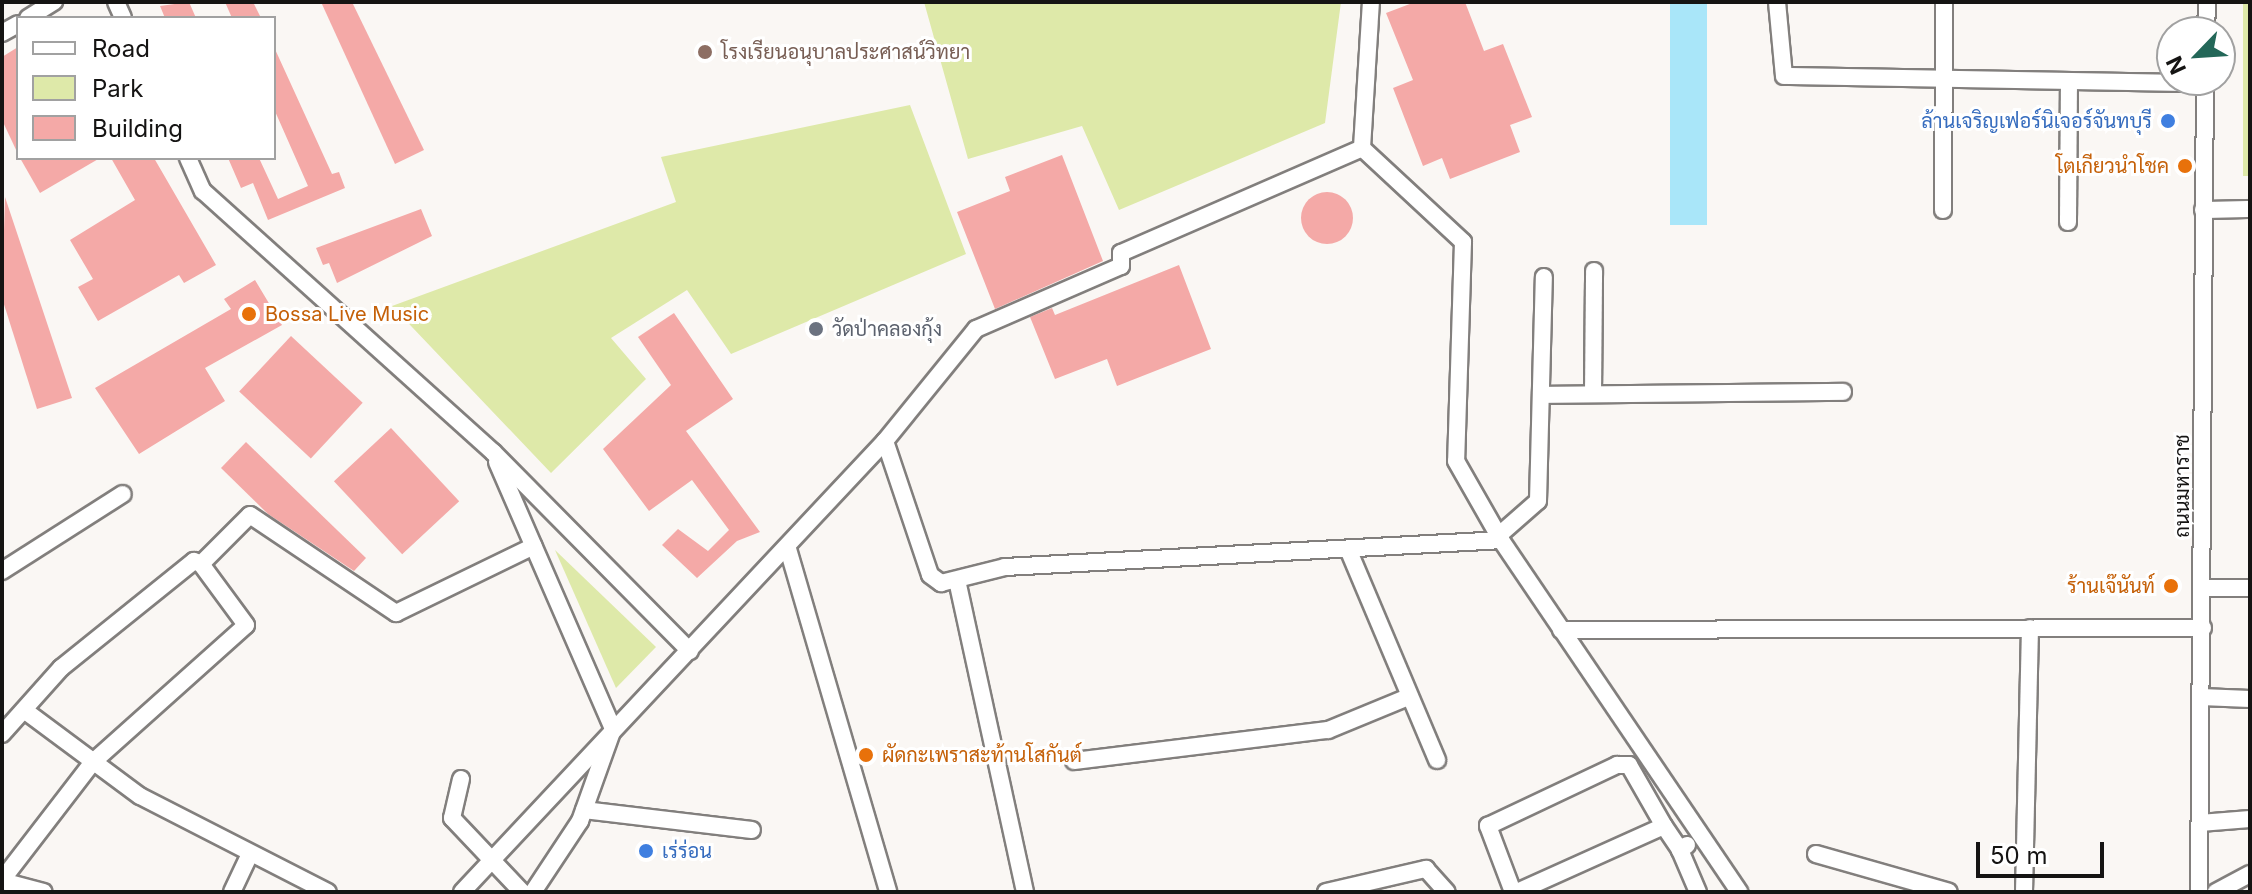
<!DOCTYPE html>
<meta charset="utf-8">
<style>
body{margin:0}
#map{position:relative;width:2252px;height:894px;overflow:hidden;background:#faf7f4;font-family:Inter,Sarabun,sans-serif}
div>[style]{position:absolute}
.green>*{inset:0;background:#dee9a9;transform-origin:0 0}
.water>*{inset:0;background:#a9e6f9;transform-origin:0 0}
.building>*{inset:0;background:#f4a9a7;transform-origin:0 0}
.round{border-radius:50%}
.roads{filter:drop-shadow(2px 0 #827f7d) drop-shadow(-2px 0 #827f7d) drop-shadow(0 2px #827f7d) drop-shadow(0 -2px #827f7d)}
.minor>*{height:16px;margin:-8px;padding:0 8px;transform-origin:8px;border-radius:8px;background:#fff}
.dots>*{width:22px;height:22px;translate:-50% -50%;box-sizing:border-box;border:4px solid #fff;border-radius:50%}
span{translate:-50% -50%;white-space:nowrap;text-align:center;line-height:1.15;-webkit-text-stroke:6px #fff;paint-order:stroke}
.education-label{font-size:20px;color:#785e54}
.left{translate:0 -50%;text-align:left}
.shop-label{font-size:20px;color:#366cbe}
.right{translate:-100% -50%;text-align:right}
.food-label{font-size:20px;color:#c56008}
.worship-label{font-size:20px;color:#5b616d}
.street-label{font-size:20px;color:#151413}
.frame{position:absolute;inset:0;border:4px solid #151413;pointer-events:none}
.legend{position:absolute;left:16px;top:16px;width:260px;height:144px;box-sizing:border-box;background:#fff;border:2px solid #a1a1a1;margin:0;padding:10px 14px;list-style:none;font-size:24px;color:#151413}
.legend li{display:flex;align-items:center;gap:16px;height:40px}
.legend b{width:40px;border:2px solid #a1a1a1}
.north{position:absolute;left:2156px;top:16px;width:80px;height:80px;box-sizing:border-box;background:#fff;border:2px solid #a1a1a1;border-radius:50%;rotate:245deg;font-size:22px;font-weight:700;line-height:32px;text-align:center;color:#151413}
.north::after{content:'';display:block;margin:auto;width:28px;height:36px;background:#236758;clip-path:polygon(50% 0,100% 100%,50% 72%,0 100%)}
.scale{position:absolute;left:1976px;top:842px;width:128px;height:36px;box-sizing:border-box;border:4px solid #151413;border-top:0;padding-left:10px;font-size:24px;line-height:28px;white-space:nowrap;color:#151413;-webkit-text-stroke:6px #fff;paint-order:stroke}
</style>
<div id="map">
<div class="green">
<i style="clip-path:polygon(924px 2px,1341px 2px,1325px 123px,1119px 210px,1082px 126px,968px 159px)"></i>
<i style="left:2243px;top:2px;width:7px;height:174px"></i>
<i style="clip-path:polygon(910px 105px,966px 254px,731px 354px,687px 290px,611px 338px,646px 379px,551px 473px,392px 306px,676px 202px,661px 157px)"></i>
<i style="clip-path:polygon(555px 550px,656px 647px,616px 688px)"></i>
</div>
<div class="water">
<i style="left:1670px;top:2px;width:37px;height:223px"></i>
</div>
<div class="building">
<i style="clip-path:polygon(189px 2px,196px 18px,165px 18px,160px 6px)"></i>
<i style="clip-path:polygon(225px 2px,253px 2px,261px 18px,232px 18px)"></i>
<i style="clip-path:polygon(321px 2px,352px 2px,424px 150px,395px 164px)"></i>
<i style="clip-path:polygon(1415px 2px,1465px 2px,1484px 51px,1503px 44px,1532px 117px,1510px 125px,1520px 152px,1450px 179px,1442px 158px,1423px 166px,1393px 88px,1413px 80px,1386px 13px)"></i>
<i style="clip-path:polygon(18px 47px,18px 154px,2px 120px,2px 57px)"></i>
<i style="clip-path:polygon(274px 47px,332px 174px,339px 172px,345px 188px,268px 220px,253px 183px,241px 188px,228px 158px,259px 158px,278px 199px,308px 186px,274px 109px)"></i>
<i style="clip-path:polygon(1062px 155px,1103px 261px,995px 309px,957px 212px,1010px 191px,1005px 177px)"></i>
<i style="clip-path:polygon(20px 158px,100px 158px,40px 193px)"></i>
<i style="clip-path:polygon(111px 158px,154px 158px,216px 265px,184px 283px,179px 275px,98px 321px,78px 287px,93px 279px,70px 240px,135px 200px)"></i>
<i class="round" style="left:1301px;top:192px;width:52px;height:52px"></i>
<i style="clip-path:polygon(5px 197px,72px 398px,37px 409px,2px 298px)"></i>
<i style="clip-path:polygon(421px 209px,432px 236px,337px 283px,329px 263px,323px 265px,316px 248px)"></i>
<i style="clip-path:polygon(1179px 265px,1211px 349px,1117px 386px,1107px 359px,1055px 379px,1030px 317px,1052px 308px,1055px 315px)"></i>
<i style="clip-path:polygon(255px 280px,282px 325px,205px 368px,225px 401px,139px 454px,95px 388px,231px 309px,224px 299px)"></i>
<i style="clip-path:polygon(674px 313px,733px 399px,686px 431px,760px 532px,737px 541px,697px 578px,662px 545px,678px 529px,708px 551px,729px 530px,692px 480px,649px 511px,603px 449px,671px 385px,638px 337px)"></i>
<i style="left:291px;top:336px;width:98px;height:76px;rotate:43deg"></i>
<i style="left:391px;top:428px;width:100px;height:78px;rotate:47deg"></i>
<i style="clip-path:polygon(246px 442px,366px 558px,354px 571px,268px 514px,221px 468px)"></i>
</div>
<div class="roads">
<div class="minor">
<i style="left:116px;top:2px;width:17px;rotate:66deg"></i>
<i style="left:1777px;top:2px;width:74px;rotate:84.6deg"></i>
<i style="left:1784px;top:76px;width:421px;rotate:1deg"></i>
<i style="left:28px;top:18px;width:31px;rotate:-32deg"></i>
<i style="left:2206px;top:32px;width:30px;rotate:-88deg"></i>
<i style="left:2px;top:33px;width:18px;rotate:-29deg"></i>
<i style="left:1362px;top:148px;width:146px;rotate:-86.5deg"></i>
<i style="left:188px;top:158px;width:36px;rotate:66deg"></i>
<i style="left:203px;top:191px;width:390px;rotate:42deg"></i>
<i style="left:493px;top:452px;width:280px;rotate:45.3deg"></i>
<i style="left:1943px;top:210px;width:208px;rotate:-89.7deg"></i>
<i style="left:2203px;top:210px;width:47px;rotate:-1.2deg"></i>
<i style="left:2068px;top:222px;width:141px;rotate:-89.6deg"></i>
<i style="left:1593px;top:394px;width:123px;rotate:-89.5deg"></i>
<i style="left:1541px;top:395px;width:302px;rotate:-0.6deg"></i>
<i style="left:885px;top:441px;width:144px;rotate:-50.9deg"></i>
<i style="left:976px;top:329px;width:158px;rotate:-23.5deg"></i>
<i style="left:1121px;top:266px;width:13px;rotate:-90deg"></i>
<i style="left:1121px;top:253px;width:263px;rotate:-23.5deg"></i>
<i style="left:1362px;top:148px;width:138px;rotate:42.9deg"></i>
<i style="left:1463px;top:242px;width:219px;rotate:91.8deg"></i>
<i style="left:1456px;top:461px;width:91px;rotate:60.3deg"></i>
<i style="left:497px;top:462px;width:291px;rotate:66.5deg"></i>
<i style="left:613px;top:729px;width:98px;rotate:109.7deg"></i>
<i style="left:580px;top:821px;width:85px;rotate:123.5deg"></i>
<i style="left:1498px;top:536px;width:53px;rotate:-41.2deg"></i>
<i style="left:1538px;top:501px;width:224px;rotate:-88.5deg"></i>
<i style="left:788px;top:549px;width:357px;rotate:73.7deg"></i>
<i style="left:1348px;top:549px;width:229px;rotate:67.1deg"></i>
<i style="left:2px;top:571px;width:143px;rotate:-32.5deg"></i>
<i style="left:957px;top:580px;width:319px;rotate:77.7deg"></i>
<i style="left:2202px;top:588px;width:48px"></i>
<i style="left:1561px;top:630px;width:642px;rotate:-0.18deg"></i>
<i style="left:2201px;top:697px;width:49px;rotate:2.3deg"></i>
<i style="left:24px;top:710px;width:144px;rotate:36.6deg"></i>
<i style="left:140px;top:796px;width:211px;rotate:27.1deg"></i>
<i style="left:2px;top:734px;width:89px;rotate:-48.2deg"></i>
<i style="left:61px;top:668px;width:171px;rotate:-38.8deg"></i>
<i style="left:194px;top:561px;width:8px;rotate:23deg"></i>
<i style="left:201px;top:564px;width:69px;rotate:-45deg"></i>
<i style="left:250px;top:515px;width:176px;rotate:33.9deg"></i>
<i style="left:396px;top:613px;width:153px;rotate:-25.9deg"></i>
<i style="left:1074px;top:761px;width:256px;rotate:-7deg"></i>
<i style="left:1328px;top:730px;width:87px;rotate:-22.4deg"></i>
<i style="left:461px;top:779px;width:40px;rotate:103deg"></i>
<i style="left:452px;top:818px;width:102px;rotate:46.6deg"></i>
<i style="left:584px;top:810px;width:169px;rotate:6.8deg"></i>
<i style="left:2200px;top:823px;width:50px;rotate:-4.6deg"></i>
<i style="left:1687px;top:845px;width:9px;rotate:144deg"></i>
<i style="left:1680px;top:850px;width:46px;rotate:66.8deg"></i>
<i style="left:1816px;top:854px;width:138px;rotate:15.9deg"></i>
<i style="left:2px;top:880px;width:149px;rotate:-52.4deg"></i>
<i style="left:93px;top:762px;width:205px;rotate:-41.8deg"></i>
<i style="left:246px;top:625px;width:76px;rotate:-126.4deg"></i>
<i style="left:2px;top:881px;width:43px;rotate:14.7deg"></i>
<i style="left:232px;top:892px;width:42px;rotate:-64.7deg"></i>
<i style="left:462px;top:892px;width:618px;rotate:-46.83deg"></i>
<i style="left:885px;top:441px;width:141px;rotate:71.4deg"></i>
<i style="left:930px;top:575px;width:14px;rotate:36deg"></i>
<i style="left:941px;top:583px;width:66px;rotate:-14deg"></i>
<i style="left:1005px;top:567px;width:497px;rotate:-3.1deg"></i>
<i style="left:1501px;top:540px;width:425px;rotate:55.9deg"></i>
<i style="left:1326px;top:892px;width:103px;rotate:-13deg"></i>
<i style="left:1426px;top:869px;width:31px;rotate:48deg"></i>
<i style="left:1513px;top:892px;width:71px;rotate:-110.7deg"></i>
<i style="left:1488px;top:826px;width:143px;rotate:-25.3deg"></i>
<i style="left:1617px;top:765px;width:12px"></i>
<i style="left:1629px;top:765px;width:70px;rotate:60.2deg"></i>
<i style="left:1517px;top:892px;width:161px;rotate:-24.2deg"></i>
<i style="left:1664px;top:826px;width:29px;rotate:56deg"></i>
<i style="left:2024px;top:892px;width:264px;rotate:-88.7deg"></i>
<i style="left:2199px;top:892px;width:812px;rotate:-89.58deg"></i>
<i style="left:2216px;top:892px;width:38px;rotate:-28deg"></i>
</div>
</div>
<div class="dots">
<i style="left:705px;top:52px;background:#8d6e63"></i>
<i style="left:2168px;top:121px;background:#3f7fe0"></i>
<i style="left:2185px;top:166px;background:#e8710a"></i>
<i style="left:249px;top:314px;background:#e8710a"></i>
<i style="left:816px;top:329px;background:#6b7280"></i>
<i style="left:2171px;top:586px;background:#e8710a"></i>
<i style="left:866px;top:755px;background:#e8710a"></i>
<i style="left:646px;top:851px;background:#3f7fe0"></i>
</div>
<div class="education-label">
<span class="left" style="left:721px;top:52px">โรงเรียนอนุบาลประศาสน์วิทยา</span>
</div>
<div class="shop-label">
<span class="right" style="left:2152px;top:121px">ล้านเจริญเฟอร์นิเจอร์จันทบุรี</span>
<span class="left" style="left:662px;top:851px">เร่ร่อน</span>
</div>
<div class="food-label">
<span class="right" style="left:2169px;top:166px">โตเกียวนำโชค</span>
<span class="left" style="left:265px;top:314px">Bossa Live Music</span>
<span class="right" style="left:2155px;top:586px">ร้านเจ๊นันท์</span>
<span class="left" style="left:882px;top:755px">ผัดกะเพราสะท้านโสกันต์</span>
</div>
<div class="worship-label">
<span class="left" style="left:832px;top:329px">วัดป่าคลองกุ้ง</span>
</div>
<div class="street-label">
<span style="left:2182px;top:486px;rotate:-90deg">ถนนมหาราช</span>
</div>
<div class="frame"></div>
<ul class="legend">
<li><b style="height:10px;background:#fff"></b>Road</li>
<li><b style="height:22px;background:#dee9a9"></b>Park</li>
<li><b style="height:22px;background:#f4a9a7"></b>Building</li>
</ul>
<div class="north">N</div>
<div class="scale">50 m</div>
</div>
